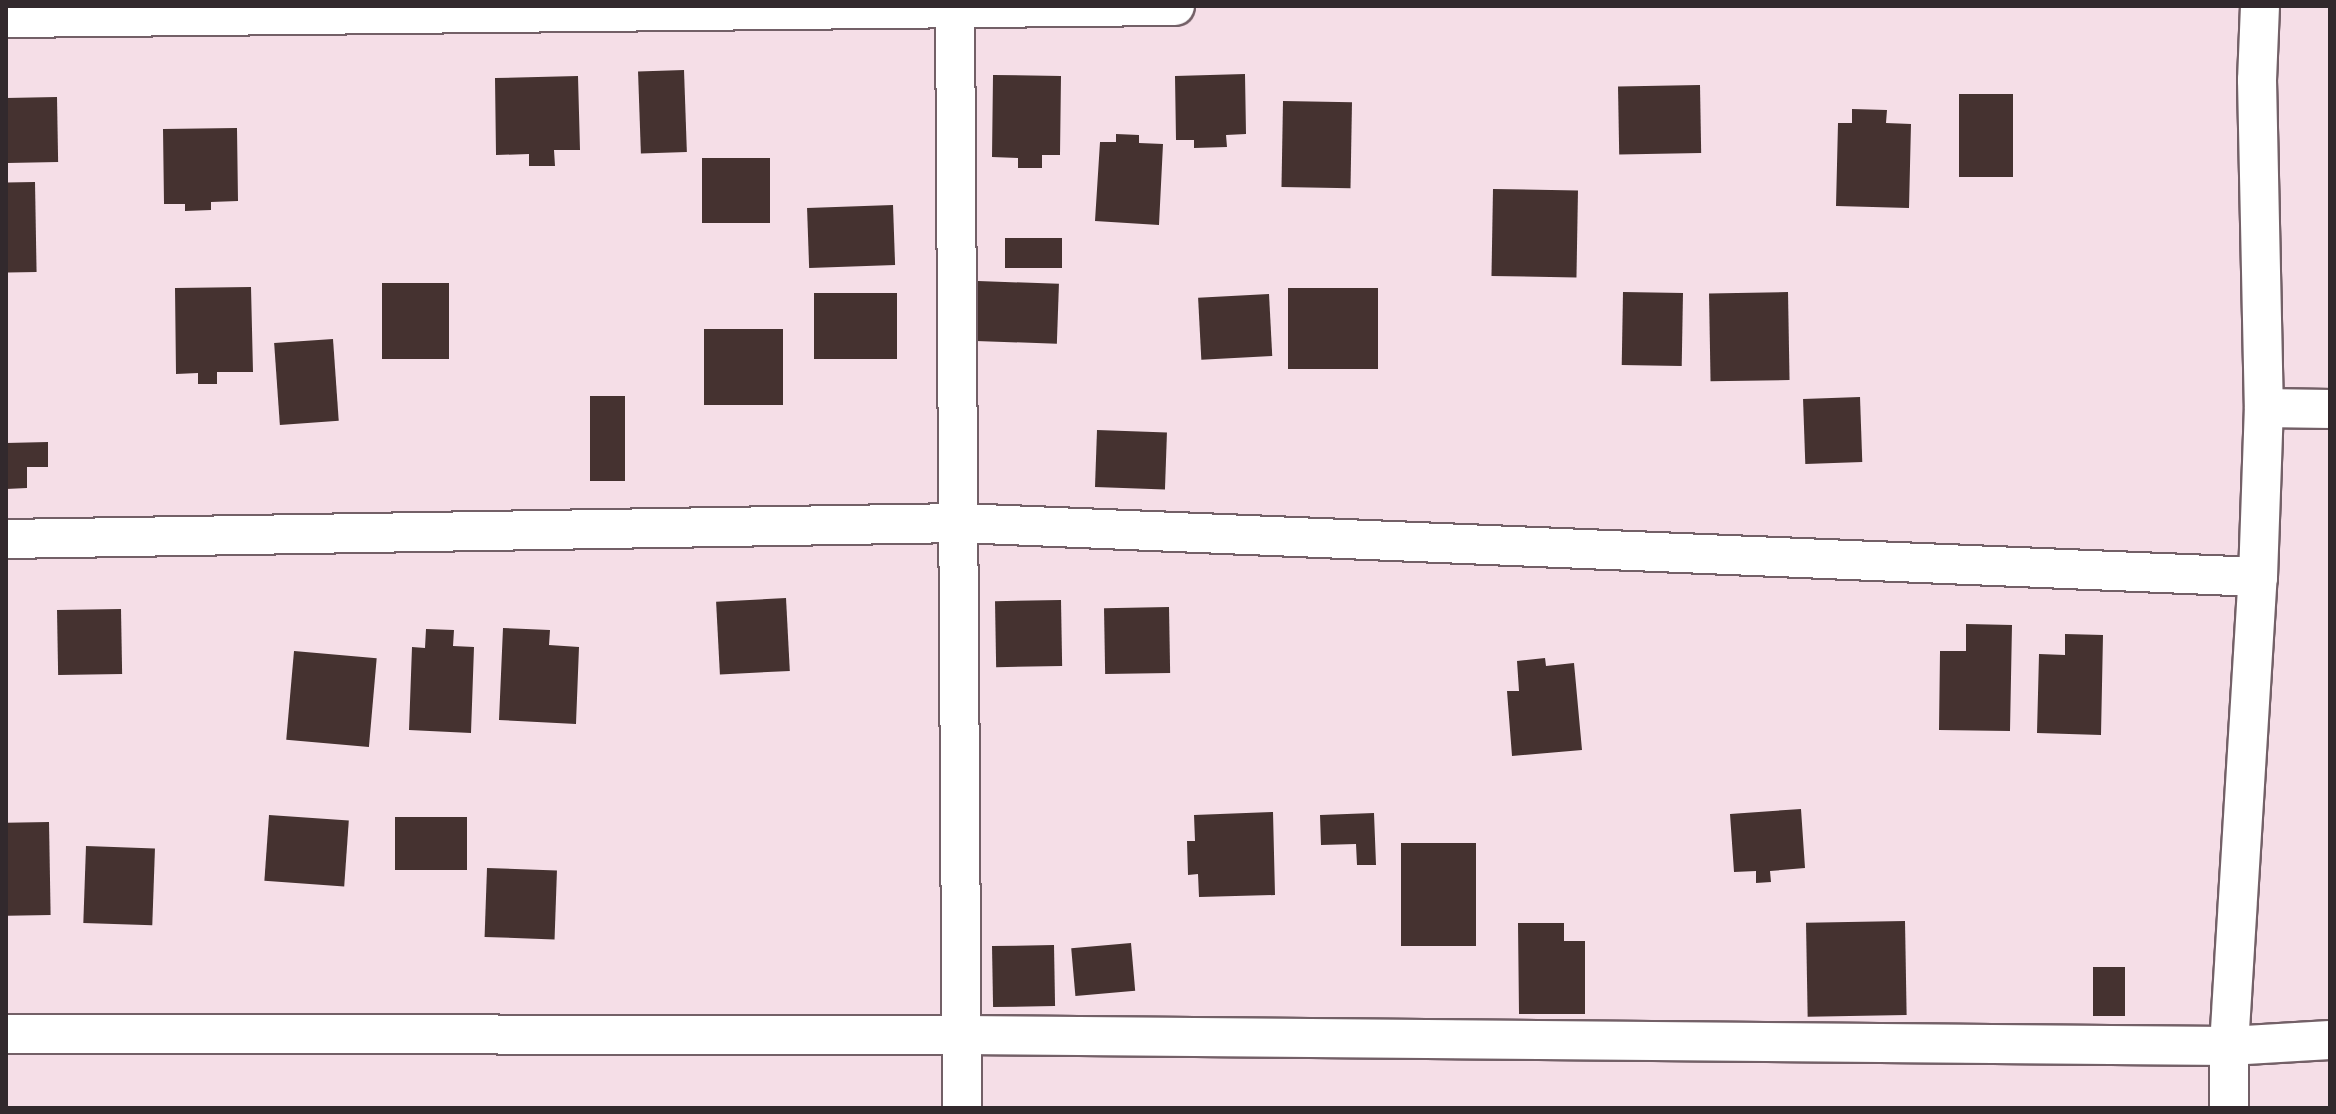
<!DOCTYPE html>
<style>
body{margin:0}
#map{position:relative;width:2336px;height:1114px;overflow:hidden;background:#f5dee7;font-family:"Golos Text",sans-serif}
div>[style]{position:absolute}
.building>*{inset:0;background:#453230;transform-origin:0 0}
.roads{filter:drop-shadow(2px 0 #736067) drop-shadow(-2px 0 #736067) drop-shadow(0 2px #736067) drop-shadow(0 -2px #736067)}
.minor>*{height:38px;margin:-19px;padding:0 19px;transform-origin:19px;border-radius:19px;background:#fff}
span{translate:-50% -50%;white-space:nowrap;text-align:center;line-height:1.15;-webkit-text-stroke:8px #f5dee7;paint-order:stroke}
.frame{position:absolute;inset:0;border:8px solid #32292d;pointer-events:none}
</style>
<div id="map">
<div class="building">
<i style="left:684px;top:70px;width:82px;height:46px;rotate:88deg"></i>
<i style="clip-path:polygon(1245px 74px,1246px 134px,1226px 135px,1227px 147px,1194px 148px,1194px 140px,1176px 140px,1175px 76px)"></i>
<i style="clip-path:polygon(993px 75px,1061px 76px,1060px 155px,1042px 155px,1042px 168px,1018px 168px,1018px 158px,992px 157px)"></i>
<i style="clip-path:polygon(578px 76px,580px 150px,554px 150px,555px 166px,529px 166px,529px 154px,496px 155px,495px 78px)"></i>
<i style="left:1700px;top:85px;width:68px;height:82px;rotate:89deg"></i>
<i style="left:1959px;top:94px;width:54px;height:83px"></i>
<i style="left:57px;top:97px;width:65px;height:51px;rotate:89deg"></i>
<i style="left:1283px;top:101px;width:69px;height:86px;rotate:1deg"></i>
<i style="clip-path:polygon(1852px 109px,1887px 110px,1886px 123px,1911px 124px,1909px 208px,1836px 206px,1838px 123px,1852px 123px)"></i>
<i style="clip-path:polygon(237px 128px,238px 201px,211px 202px,211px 210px,185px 211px,185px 204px,164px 204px,163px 129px)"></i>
<i style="clip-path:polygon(1116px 134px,1139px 135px,1139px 143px,1163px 144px,1159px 225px,1095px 221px,1100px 142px,1116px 142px)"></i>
<i style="left:702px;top:158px;width:68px;height:65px"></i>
<i style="left:35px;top:182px;width:90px;height:29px;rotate:89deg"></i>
<i style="left:1493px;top:189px;width:85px;height:87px;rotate:1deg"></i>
<i style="left:893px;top:205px;width:60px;height:86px;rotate:88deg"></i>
<i style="left:1005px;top:238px;width:57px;height:30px"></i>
<i style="left:978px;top:281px;width:81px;height:60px;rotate:2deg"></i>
<i style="left:382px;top:283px;width:67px;height:76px"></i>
<i style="clip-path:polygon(251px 287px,253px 372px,217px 372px,217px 384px,198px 384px,198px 373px,176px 374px,175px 288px)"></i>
<i style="left:1288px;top:288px;width:90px;height:81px"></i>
<i style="left:1623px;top:292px;width:60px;height:73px;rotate:1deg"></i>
<i style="left:1788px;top:292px;width:88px;height:79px;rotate:89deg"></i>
<i style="left:814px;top:293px;width:83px;height:66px"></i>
<i style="left:1269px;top:294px;width:62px;height:71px;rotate:87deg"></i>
<i style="left:704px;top:329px;width:79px;height:76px"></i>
<i style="left:333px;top:339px;width:82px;height:59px;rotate:86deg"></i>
<i style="left:590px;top:396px;width:35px;height:85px"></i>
<i style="left:1860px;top:397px;width:65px;height:57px;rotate:88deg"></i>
<i style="left:1097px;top:430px;width:70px;height:57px;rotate:2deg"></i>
<i style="clip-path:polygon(48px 442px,48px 467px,27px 467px,27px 488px,6px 489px,6px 443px)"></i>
<i style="left:786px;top:598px;width:73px;height:70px;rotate:87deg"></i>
<i style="left:1061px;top:600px;width:66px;height:66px;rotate:89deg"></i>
<i style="left:1169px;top:607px;width:66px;height:65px;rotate:89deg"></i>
<i style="left:121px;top:609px;width:65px;height:64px;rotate:89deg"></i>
<i style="clip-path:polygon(1966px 624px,2012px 625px,2010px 731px,1939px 730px,1940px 651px,1966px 651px)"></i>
<i style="clip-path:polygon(503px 628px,550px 630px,549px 645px,579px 647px,576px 724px,499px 720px)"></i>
<i style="clip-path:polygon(426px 629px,454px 630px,453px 646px,474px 647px,471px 733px,409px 730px,412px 647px,425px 648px)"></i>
<i style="clip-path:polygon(2065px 634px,2103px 635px,2101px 735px,2037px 733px,2039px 654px,2065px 655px)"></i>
<i style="left:294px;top:651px;width:83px;height:89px;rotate:5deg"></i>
<i style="clip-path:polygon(1545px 658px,1546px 666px,1574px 663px,1582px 750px,1512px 756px,1507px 691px,1519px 691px,1517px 661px)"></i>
<i style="clip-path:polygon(1801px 809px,1805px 868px,1770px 871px,1771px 882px,1756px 883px,1756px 871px,1734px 872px,1730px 814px)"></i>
<i style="clip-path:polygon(1273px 812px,1275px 895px,1199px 897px,1198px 874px,1188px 875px,1187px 841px,1195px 841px,1194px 815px)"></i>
<i style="clip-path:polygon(1374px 813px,1376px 865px,1357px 865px,1356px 844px,1321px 845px,1320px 815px)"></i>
<i style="left:269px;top:815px;width:80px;height:66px;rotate:4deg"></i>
<i style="left:395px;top:817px;width:72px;height:53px"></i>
<i style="left:49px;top:822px;width:93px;height:43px;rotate:89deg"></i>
<i style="left:1401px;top:843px;width:75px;height:103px"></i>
<i style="left:86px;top:846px;width:69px;height:77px;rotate:2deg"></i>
<i style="left:487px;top:868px;width:70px;height:69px;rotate:2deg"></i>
<i style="left:1905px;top:921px;width:94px;height:99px;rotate:89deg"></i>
<i style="clip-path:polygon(1518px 923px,1564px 923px,1564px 941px,1585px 941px,1585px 1014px,1519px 1014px)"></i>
<i style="left:1131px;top:943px;width:48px;height:60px;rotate:85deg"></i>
<i style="left:1054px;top:945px;width:61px;height:62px;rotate:89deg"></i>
<i style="left:2093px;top:967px;width:32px;height:49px"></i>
</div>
<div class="roads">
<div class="minor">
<i style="left:955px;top:6px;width:1102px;rotate:89.64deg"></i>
<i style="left:2260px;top:6px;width:74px;rotate:92.3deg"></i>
<i style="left:2257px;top:80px;width:328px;rotate:88.8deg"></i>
<i style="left:2264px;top:408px;width:66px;rotate:0.9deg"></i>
<i style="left:6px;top:18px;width:1169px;rotate:-0.59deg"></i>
<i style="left:6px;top:539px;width:953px;rotate:-0.96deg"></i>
<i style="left:959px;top:523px;width:1300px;rotate:2.38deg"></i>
<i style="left:6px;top:1034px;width:957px;rotate:0.06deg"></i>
<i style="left:963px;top:1035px;width:1266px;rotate:0.5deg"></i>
<i style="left:2229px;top:1046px;width:101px;rotate:-3.4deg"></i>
<i style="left:2229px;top:1108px;width:62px;rotate:-90deg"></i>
<i style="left:2229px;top:1046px;width:470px;rotate:-86.5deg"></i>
<i style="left:2258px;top:577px;width:169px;rotate:-88deg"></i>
</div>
</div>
<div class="frame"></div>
</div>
